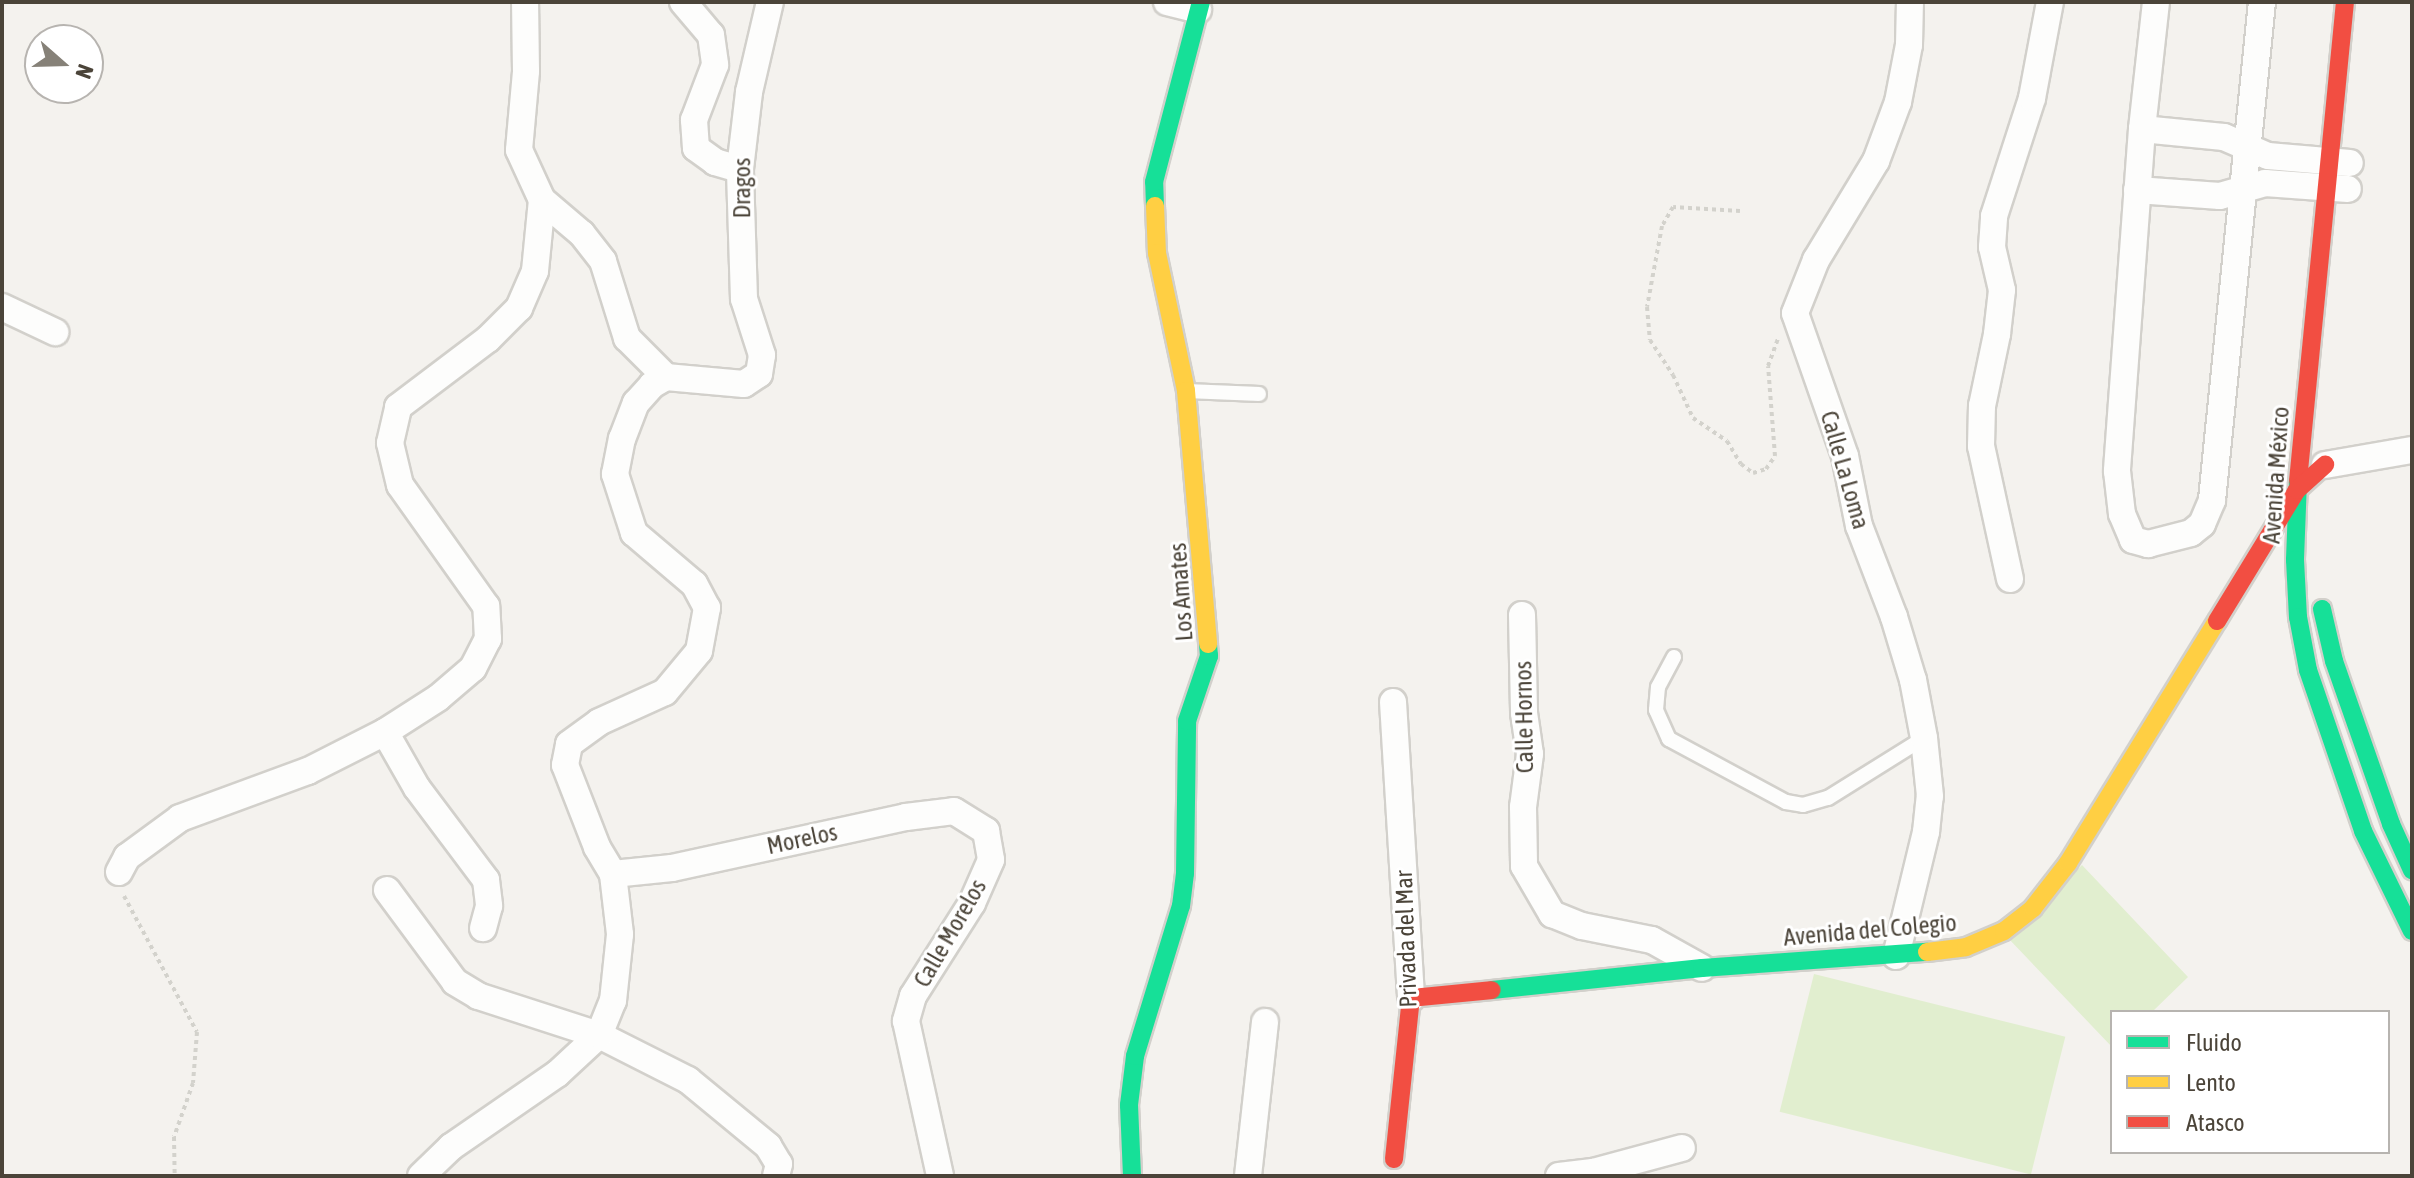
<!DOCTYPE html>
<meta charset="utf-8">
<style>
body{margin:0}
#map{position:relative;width:2414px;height:1178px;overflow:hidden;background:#f4f2ee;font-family:"Asap Condensed",sans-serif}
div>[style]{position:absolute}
.green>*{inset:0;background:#e1eecf;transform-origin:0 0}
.path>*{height:4px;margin-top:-2px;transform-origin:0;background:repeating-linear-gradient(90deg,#d3d2cc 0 4px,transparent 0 8px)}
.roads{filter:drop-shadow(2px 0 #d2d0cb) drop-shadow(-2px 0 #d2d0cb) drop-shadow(0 2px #d2d0cb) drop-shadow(0 -2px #d2d0cb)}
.lane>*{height:14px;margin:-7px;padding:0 7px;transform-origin:7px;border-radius:7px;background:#fdfdfc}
.street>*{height:26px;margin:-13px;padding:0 13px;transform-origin:13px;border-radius:13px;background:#fdfdfc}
.fast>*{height:18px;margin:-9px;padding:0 9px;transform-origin:9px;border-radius:9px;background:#16e098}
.slow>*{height:18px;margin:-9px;padding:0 9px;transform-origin:9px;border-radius:9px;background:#ffcf43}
.jam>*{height:18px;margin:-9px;padding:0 9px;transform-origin:9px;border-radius:9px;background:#f24e42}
span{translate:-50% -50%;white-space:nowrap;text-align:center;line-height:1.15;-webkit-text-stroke:6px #fff;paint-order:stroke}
.street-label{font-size:24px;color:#4b4439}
.frame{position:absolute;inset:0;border:4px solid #4b4439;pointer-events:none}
.legend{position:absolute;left:2110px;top:1010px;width:280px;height:144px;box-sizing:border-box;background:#fff;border:2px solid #b7b4b0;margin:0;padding:10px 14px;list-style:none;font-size:24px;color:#4b4439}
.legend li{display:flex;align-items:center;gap:16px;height:40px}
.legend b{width:40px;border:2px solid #b7b4b0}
.north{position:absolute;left:24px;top:24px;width:80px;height:80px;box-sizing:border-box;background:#fff;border:2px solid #b7b4b0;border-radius:50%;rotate:110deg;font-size:22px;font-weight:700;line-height:32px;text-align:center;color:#4b4439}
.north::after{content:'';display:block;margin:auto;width:28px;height:36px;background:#868178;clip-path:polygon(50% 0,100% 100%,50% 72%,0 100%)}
</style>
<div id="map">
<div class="green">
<i style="clip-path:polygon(2082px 865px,2188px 977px,2152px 1012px,2112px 1012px,2112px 1047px,2008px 938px)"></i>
<i style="left:1814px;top:974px;width:259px;height:142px;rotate:14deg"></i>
</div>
<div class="path">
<i style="left:1740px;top:211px;width:67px;rotate:-176.6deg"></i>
<i style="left:1673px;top:207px;width:22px;rotate:120deg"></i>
<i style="left:1662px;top:226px;width:82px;rotate:100.5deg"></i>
<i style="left:1647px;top:307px;width:33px;rotate:85deg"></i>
<i style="left:1650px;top:340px;width:42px;rotate:56.7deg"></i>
<i style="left:1673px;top:375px;width:47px;rotate:65.1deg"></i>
<i style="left:1693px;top:418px;width:41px;rotate:34.1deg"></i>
<i style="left:1727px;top:441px;width:27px;rotate:59deg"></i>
<i style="left:1741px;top:464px;width:15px;rotate:37deg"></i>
<i style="left:1753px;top:473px;width:14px;rotate:-17deg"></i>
<i style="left:1766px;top:469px;width:16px;rotate:-55deg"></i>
<i style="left:1775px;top:456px;width:90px;rotate:-94.4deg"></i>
<i style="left:1768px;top:366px;width:30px;rotate:-70deg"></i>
<i style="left:124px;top:896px;width:154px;rotate:61.8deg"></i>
<i style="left:197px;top:1032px;width:51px;rotate:94.5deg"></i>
<i style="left:193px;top:1083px;width:57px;rotate:109.4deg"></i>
<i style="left:174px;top:1137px;width:39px;rotate:89deg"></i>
</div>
<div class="roads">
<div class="lane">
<i style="left:1187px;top:391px;width:72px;rotate:2.4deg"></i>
<i style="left:1674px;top:657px;width:34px;rotate:118deg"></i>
<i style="left:1658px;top:687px;width:23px;rotate:95deg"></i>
<i style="left:1656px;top:710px;width:32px;rotate:66deg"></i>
<i style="left:1669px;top:739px;width:133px;rotate:28.3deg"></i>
<i style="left:1786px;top:802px;width:17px;rotate:10deg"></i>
<i style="left:1803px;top:805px;width:26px;rotate:-16deg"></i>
<i style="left:1828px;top:798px;width:113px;rotate:-32deg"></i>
</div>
<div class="street">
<i style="left:683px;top:2px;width:43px;rotate:49.7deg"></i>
<i style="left:711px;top:35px;width:30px;rotate:82deg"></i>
<i style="left:715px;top:65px;width:59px;rotate:110.9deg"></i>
<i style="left:694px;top:120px;width:28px;rotate:86deg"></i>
<i style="left:696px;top:148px;width:24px;rotate:36deg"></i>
<i style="left:715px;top:162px;width:26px;rotate:16deg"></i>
<i style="left:1167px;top:2px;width:32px;rotate:14deg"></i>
<i style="left:2156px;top:2px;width:128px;rotate:96.3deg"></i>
<i style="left:2142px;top:129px;width:343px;rotate:94.2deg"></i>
<i style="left:2117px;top:471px;width:43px;rotate:83.4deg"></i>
<i style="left:2122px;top:514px;width:28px;rotate:67deg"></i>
<i style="left:2133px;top:540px;width:16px;rotate:15deg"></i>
<i style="left:2148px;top:544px;width:44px;rotate:-14.3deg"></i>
<i style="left:2191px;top:533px;width:14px;rotate:-39deg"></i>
<i style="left:2202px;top:524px;width:26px;rotate:-67deg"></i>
<i style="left:2212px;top:500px;width:501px;rotate:-84.27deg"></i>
<i style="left:2142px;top:129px;width:82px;rotate:5.6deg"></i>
<i style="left:2224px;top:137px;width:48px;rotate:23.4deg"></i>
<i style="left:2268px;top:156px;width:82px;rotate:4.9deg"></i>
<i style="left:2137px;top:190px;width:83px;rotate:4.1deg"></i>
<i style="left:2220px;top:196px;width:47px;rotate:-16.1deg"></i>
<i style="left:2265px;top:183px;width:83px;rotate:4.1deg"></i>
<i style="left:542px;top:200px;width:52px;rotate:40.4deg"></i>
<i style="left:582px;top:234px;width:34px;rotate:52deg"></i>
<i style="left:603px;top:261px;width:81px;rotate:72.7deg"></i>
<i style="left:627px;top:338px;width:55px;rotate:45deg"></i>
<i style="left:2px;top:307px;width:59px;rotate:25.3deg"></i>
<i style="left:2325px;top:465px;width:88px;rotate:-9.8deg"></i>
<i style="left:2010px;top:579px;width:136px;rotate:-102.3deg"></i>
<i style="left:1981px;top:446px;width:40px;rotate:-88.6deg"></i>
<i style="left:1982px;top:406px;width:74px;rotate:-78.2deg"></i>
<i style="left:1997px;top:334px;width:44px;rotate:-83.5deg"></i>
<i style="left:2002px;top:290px;width:44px;rotate:-103.1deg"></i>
<i style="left:1992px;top:247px;width:31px;rotate:-86deg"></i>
<i style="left:1994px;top:216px;width:124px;rotate:-72.1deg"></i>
<i style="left:2032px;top:98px;width:98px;rotate:-79.4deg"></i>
<i style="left:1522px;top:615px;width:98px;rotate:88.8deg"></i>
<i style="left:1524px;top:713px;width:41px;rotate:81.7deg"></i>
<i style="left:1530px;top:754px;width:53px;rotate:97.5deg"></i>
<i style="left:1523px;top:807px;width:59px;rotate:89deg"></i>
<i style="left:1524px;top:866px;width:56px;rotate:59.7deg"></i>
<i style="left:1552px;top:914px;width:32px;rotate:22deg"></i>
<i style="left:1582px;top:926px;width:71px;rotate:11.3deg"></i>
<i style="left:1652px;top:940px;width:57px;rotate:29.2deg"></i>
<i style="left:1393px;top:702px;width:297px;rotate:86.5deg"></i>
<i style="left:385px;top:732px;width:64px;rotate:60.3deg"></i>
<i style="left:417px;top:788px;width:115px;rotate:53.1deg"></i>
<i style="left:486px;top:880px;width:26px;rotate:83deg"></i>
<i style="left:489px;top:906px;width:23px;rotate:105deg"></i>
<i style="left:119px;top:872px;width:17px;rotate:-62deg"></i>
<i style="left:127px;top:857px;width:66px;rotate:-36.3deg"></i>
<i style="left:180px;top:818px;width:136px;rotate:-20.2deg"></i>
<i style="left:308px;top:771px;width:86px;rotate:-26.9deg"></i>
<i style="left:385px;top:732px;width:63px;rotate:-32.7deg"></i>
<i style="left:438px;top:698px;width:46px;rotate:-40.6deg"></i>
<i style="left:473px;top:668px;width:33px;rotate:-63deg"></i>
<i style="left:488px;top:639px;width:33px;rotate:-93deg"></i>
<i style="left:486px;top:606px;width:148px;rotate:-125.4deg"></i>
<i style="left:400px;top:485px;width:43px;rotate:-103.4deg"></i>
<i style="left:390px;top:443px;width:37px;rotate:-77deg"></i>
<i style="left:398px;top:407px;width:113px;rotate:-37.1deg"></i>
<i style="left:488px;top:339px;width:44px;rotate:-45deg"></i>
<i style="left:519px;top:308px;width:40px;rotate:-66.6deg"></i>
<i style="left:535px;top:271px;width:71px;rotate:-84.4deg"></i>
<i style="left:542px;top:200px;width:55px;rotate:-114.7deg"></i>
<i style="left:519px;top:150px;width:79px;rotate:-84.9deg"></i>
<i style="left:526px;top:71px;width:69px;rotate:-90.8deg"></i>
<i style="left:613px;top:874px;width:59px;rotate:-5.8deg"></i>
<i style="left:672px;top:868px;width:239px;rotate:-12.3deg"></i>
<i style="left:906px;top:817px;width:48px;rotate:-7.1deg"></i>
<i style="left:954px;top:811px;width:38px;rotate:32deg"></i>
<i style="left:986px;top:831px;width:29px;rotate:80deg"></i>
<i style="left:991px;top:860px;width:47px;rotate:113.8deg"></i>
<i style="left:972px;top:903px;width:110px;rotate:122.4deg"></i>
<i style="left:913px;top:996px;width:26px;rotate:106deg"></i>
<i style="left:906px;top:1021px;width:159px;rotate:77.6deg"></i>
<i style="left:387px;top:890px;width:114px;rotate:53.5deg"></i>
<i style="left:455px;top:982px;width:27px;rotate:31deg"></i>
<i style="left:478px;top:996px;width:127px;rotate:17.9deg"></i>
<i style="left:599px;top:1035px;width:100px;rotate:26.8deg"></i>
<i style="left:688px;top:1080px;width:104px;rotate:39.5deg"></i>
<i style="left:768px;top:1146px;width:21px;rotate:59deg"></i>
<i style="left:779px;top:1164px;width:12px;rotate:104deg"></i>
<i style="left:1896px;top:956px;width:128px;rotate:-76.4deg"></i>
<i style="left:1926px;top:832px;width:36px;rotate:-84deg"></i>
<i style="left:1930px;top:796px;width:58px;rotate:-95.9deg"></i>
<i style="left:1924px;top:738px;width:59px;rotate:-100.7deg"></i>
<i style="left:1913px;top:680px;width:66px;rotate:-106.8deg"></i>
<i style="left:1894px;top:617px;width:97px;rotate:-111deg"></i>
<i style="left:1859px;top:526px;width:71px;rotate:-101.3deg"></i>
<i style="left:1845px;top:456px;width:151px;rotate:-109.3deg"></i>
<i style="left:1795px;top:313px;width:57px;rotate:-68.4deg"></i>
<i style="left:1816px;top:260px;width:116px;rotate:-58.8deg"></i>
<i style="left:1876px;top:161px;width:63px;rotate:-69.6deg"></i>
<i style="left:1898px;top:102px;width:58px;rotate:-79.1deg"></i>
<i style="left:1909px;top:45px;width:43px;rotate:-88.7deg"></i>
<i style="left:421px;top:1176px;width:42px;rotate:-44deg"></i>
<i style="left:451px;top:1147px;width:129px;rotate:-34.6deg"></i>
<i style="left:557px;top:1074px;width:57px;rotate:-42.9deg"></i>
<i style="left:599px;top:1035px;width:37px;rotate:-68deg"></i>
<i style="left:613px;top:1001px;width:67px;rotate:-84deg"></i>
<i style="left:620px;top:934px;width:60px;rotate:-96.7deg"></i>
<i style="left:613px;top:874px;width:31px;rotate:-121deg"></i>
<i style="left:597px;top:847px;width:88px;rotate:-111.3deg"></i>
<i style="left:565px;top:765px;width:21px;rotate:-79deg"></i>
<i style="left:569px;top:744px;width:37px;rotate:-36deg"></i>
<i style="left:599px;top:722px;width:72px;rotate:-24.4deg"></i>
<i style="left:665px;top:692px;width:53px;rotate:-50.3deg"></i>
<i style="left:699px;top:651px;width:44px;rotate:-79.5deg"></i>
<i style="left:707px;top:608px;width:27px;rotate:-118deg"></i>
<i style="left:694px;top:584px;width:79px;rotate:-139.6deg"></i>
<i style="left:634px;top:533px;width:62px;rotate:-107.9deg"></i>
<i style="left:615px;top:474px;width:36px;rotate:-79deg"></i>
<i style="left:622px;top:439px;width:39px;rotate:-69deg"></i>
<i style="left:636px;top:403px;width:24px;rotate:-48deg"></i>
<i style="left:652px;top:385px;width:16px;rotate:-30deg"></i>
<i style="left:666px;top:377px;width:78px;rotate:5.1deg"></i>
<i style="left:744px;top:384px;width:18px;rotate:-34deg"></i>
<i style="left:759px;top:374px;width:19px;rotate:-81deg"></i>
<i style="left:762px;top:355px;width:59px;rotate:-107.8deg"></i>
<i style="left:744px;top:299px;width:130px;rotate:-91.8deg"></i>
<i style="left:740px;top:169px;width:78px;rotate:-83.3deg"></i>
<i style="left:749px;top:92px;width:92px;rotate:-76.9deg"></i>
<i style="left:1248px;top:1176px;width:155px;rotate:-83.7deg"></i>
<i style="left:1559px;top:1176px;width:34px;rotate:-7deg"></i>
<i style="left:1593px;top:1172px;width:92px;rotate:-15.1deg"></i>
</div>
<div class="fast">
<i style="left:1155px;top:206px;width:24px;rotate:-92deg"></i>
<i style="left:1154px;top:182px;width:186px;rotate:-75.4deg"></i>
<i style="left:2298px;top:481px;width:79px;rotate:92.2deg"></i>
<i style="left:2295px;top:560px;width:57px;rotate:87deg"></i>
<i style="left:2298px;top:617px;width:54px;rotate:79.3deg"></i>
<i style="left:2308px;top:670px;width:170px;rotate:71.1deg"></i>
<i style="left:2363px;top:831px;width:111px;rotate:63.9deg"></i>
<i style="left:2322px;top:609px;width:53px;rotate:77deg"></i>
<i style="left:2334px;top:661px;width:173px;rotate:70.7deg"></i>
<i style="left:2391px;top:824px;width:51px;rotate:65.5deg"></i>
<i style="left:1492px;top:990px;width:211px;rotate:-6deg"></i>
<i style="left:1702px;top:968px;width:226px;rotate:-4.1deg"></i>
<i style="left:1132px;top:1176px;width:71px;rotate:-92.4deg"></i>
<i style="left:1129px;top:1105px;width:49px;rotate:-83deg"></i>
<i style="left:1135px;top:1056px;width:157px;rotate:-73deg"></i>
<i style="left:1181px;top:906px;width:33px;rotate:-83deg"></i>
<i style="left:1185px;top:873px;width:152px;rotate:-89.2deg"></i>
<i style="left:1187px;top:721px;width:69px;rotate:-71.3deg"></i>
<i style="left:1209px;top:656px;width:12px;rotate:-95deg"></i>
</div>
<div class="slow">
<i style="left:1155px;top:206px;width:47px;rotate:87.6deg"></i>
<i style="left:1157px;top:253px;width:141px;rotate:78.1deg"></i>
<i style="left:1186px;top:391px;width:254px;rotate:85deg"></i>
<i style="left:1927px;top:952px;width:39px;rotate:-7deg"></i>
<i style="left:1966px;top:947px;width:41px;rotate:-22.8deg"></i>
<i style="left:2004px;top:931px;width:37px;rotate:-38deg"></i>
<i style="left:2033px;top:908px;width:57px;rotate:-52.1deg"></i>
<i style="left:2068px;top:863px;width:284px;rotate:-58.4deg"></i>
</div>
<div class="jam">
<i style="left:2298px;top:481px;width:481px;rotate:-84.4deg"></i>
<i style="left:2217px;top:621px;width:153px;rotate:-58.6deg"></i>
<i style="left:2297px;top:490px;width:38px;rotate:-42deg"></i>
<i style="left:1394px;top:1159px;width:162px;rotate:-84deg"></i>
<i style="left:1411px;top:998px;width:81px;rotate:-5.6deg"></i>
</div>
</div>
<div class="street-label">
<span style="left:742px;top:188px;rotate:-90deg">Dragos</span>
<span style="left:1845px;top:470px;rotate:74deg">Calle La Loma</span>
<span style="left:2276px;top:475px;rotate:-86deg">Avenida México</span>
<span style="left:1181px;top:592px;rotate:-94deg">Los Amates</span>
<span style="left:1524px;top:717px;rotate:-91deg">Calle Hornos</span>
<span style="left:802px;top:839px;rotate:-12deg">Morelos</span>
<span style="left:1870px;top:930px;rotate:-5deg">Avenida del Colegio</span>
<span style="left:950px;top:933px;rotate:-60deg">Calle Morelos</span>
<span style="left:1406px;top:939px;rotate:-92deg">Privada del Mar</span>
</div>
<div class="frame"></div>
<ul class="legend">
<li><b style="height:10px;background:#16e098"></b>Fluido</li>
<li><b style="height:10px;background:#ffcf43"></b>Lento</li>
<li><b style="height:10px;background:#f24e42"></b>Atasco</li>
</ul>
<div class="north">N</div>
</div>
